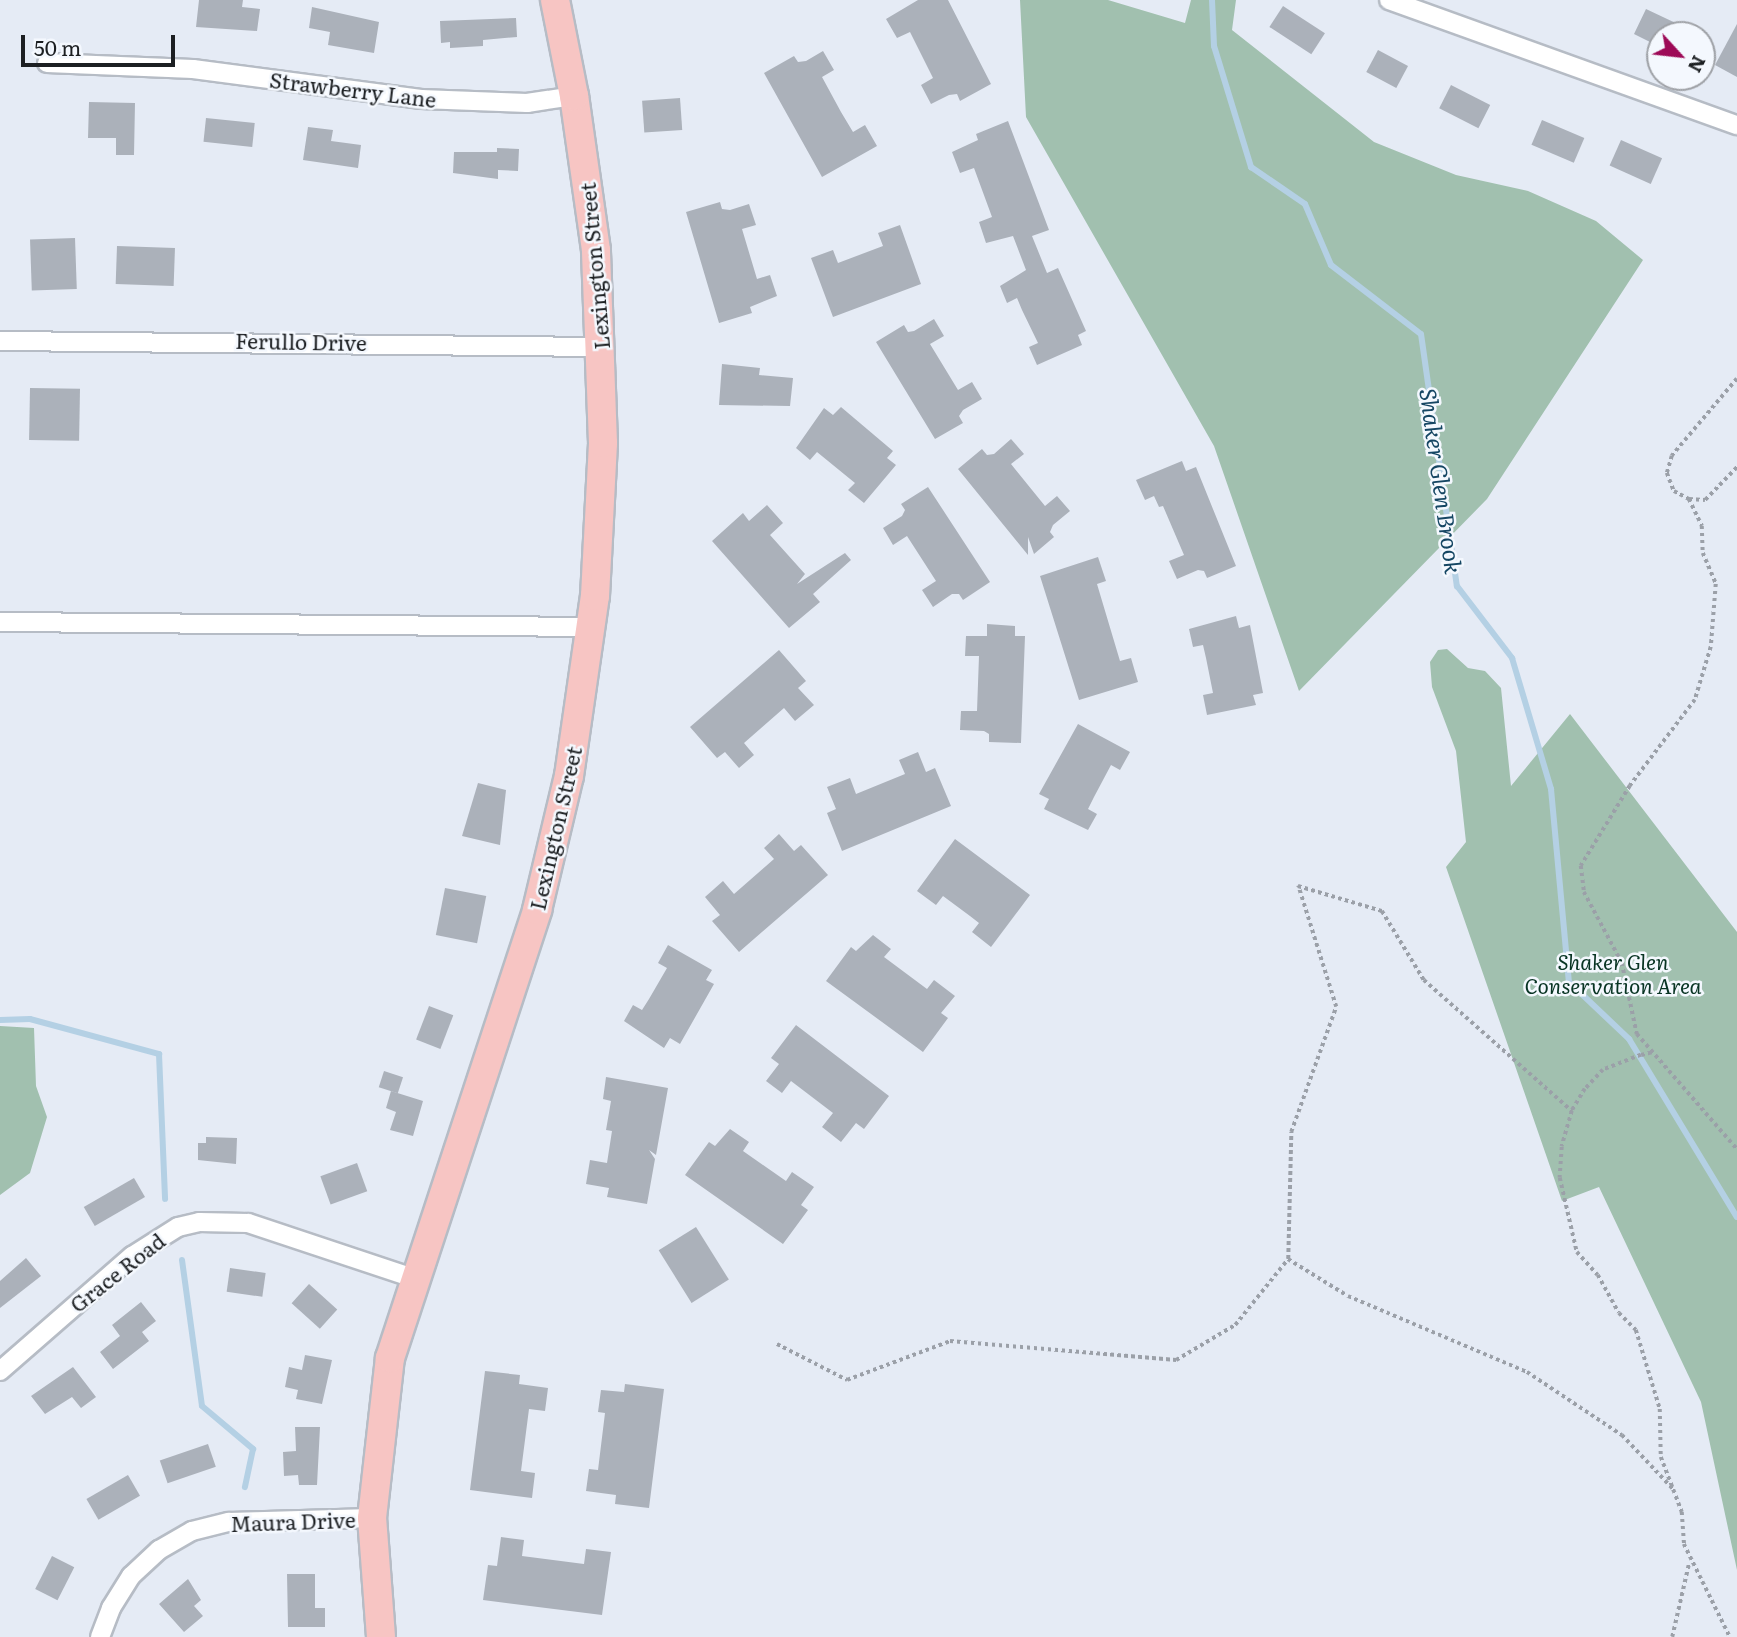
<!DOCTYPE html>
<style>
body{margin:0}
#map{position:relative;width:1737px;height:1637px;overflow:hidden;background:#e5ebf5;font-family:Literata,serif}
div>[style]{position:absolute}
.green>*{inset:0;background:#a1c0af}
.stream>*{height:6px;margin:-3px;padding:0 3px;transform-origin:3px;border-radius:3px;background:#b4d0e4}
.building>*{inset:0;background:#abb1ba;transform-origin:0 0}
.path>*{height:3.5px;margin-top:-1.75px;transform-origin:0;background:repeating-linear-gradient(90deg,#9ba0a8 0 3.5px,transparent 0 7px)}
.roads{filter:drop-shadow(2px 0 #b6bcc5) drop-shadow(-2px 0 #b6bcc5) drop-shadow(0 2px #b6bcc5) drop-shadow(0 -2px #b6bcc5)}
.minor>*{height:18px;margin:-9px;padding:0 9px;transform-origin:9px;border-radius:9px;background:#fff}
.primary>*{height:28px;margin:-14px;padding:0 14px;transform-origin:14px;border-radius:14px;background:#f7c5c3}
.path-bridge>*{height:3.5px;margin-top:-1.75px;transform-origin:0;background:repeating-linear-gradient(90deg,#9ba0a8 0 3.5px,transparent 0 7px)}
span{translate:-50% -50%;white-space:nowrap;text-align:center;line-height:1.15;-webkit-text-stroke:5px #f4f8fe;paint-order:stroke}
.street-label{font-size:21px;color:#1c1f22}
.park-label{font-size:21px;color:#083423;font-style:italic}
.water-label{font-size:23px;color:#154663;font-style:italic}
.north{position:absolute;left:1646px;top:21px;width:70px;height:70px;box-sizing:border-box;background:#f4f8fe;border:2px solid #9ea1a6;border-radius:50%;rotate:117deg;font-size:19px;font-weight:700;line-height:28px;text-align:center;color:#1c1f22}
.north::after{content:'';display:block;margin:auto;width:24px;height:32px;background:#9d0a57;clip-path:polygon(50% 0,100% 100%,50% 72%,0 100%)}
.scale{position:absolute;left:21px;top:35px;width:154px;height:32px;box-sizing:border-box;border:4px solid #1c1f22;border-top:0;padding-left:9px;font-size:21px;line-height:24px;white-space:nowrap;color:#1c1f22;-webkit-text-stroke:5px #f4f8fe;paint-order:stroke}
</style>
<div id="map">
<div class="green">
<i style="clip-path:polygon(1020px 0,1108px 0,1185px 23px,1191px 0,1236px 0,1232px 30px,1374px 142px,1456px 175px,1528px 191px,1596px 221px,1643px 260px,1487px 499px,1299px 691px,1214px 446px,1026px 117px)"></i>
<i style="clip-path:polygon(1447px 649px,1468px 668px,1485px 671px,1501px 688px,1511px 786px,1570px 714px,1737px 932px,1737px 1570px,1701px 1402px,1599px 1187px,1562px 1201px,1446px 867px,1466px 842px,1456px 751px,1432px 687px,1430px 662px,1438px 650px)"></i>
<i style="clip-path:polygon(0 1026px,34px 1028px,36px 1086px,47px 1117px,30px 1173px,0 1195px)"></i>
</div>
<div class="stream">
<i style="left:1212px;top:0;width:46px;rotate:87.5deg"></i>
<i style="left:1214px;top:46px;width:127px;rotate:73deg"></i>
<i style="left:1251px;top:167px;width:65px;rotate:34.4deg"></i>
<i style="left:1305px;top:204px;width:66px;rotate:66.9deg"></i>
<i style="left:1331px;top:265px;width:113px;rotate:37.5deg"></i>
<i style="left:1421px;top:334px;width:255px;rotate:81.9deg"></i>
<i style="left:1457px;top:586px;width:91px;rotate:52.6deg"></i>
<i style="left:1512px;top:658px;width:137px;rotate:73.4deg"></i>
<i style="left:1551px;top:789px;width:194px;rotate:84.7deg"></i>
<i style="left:1569px;top:982px;width:83px;rotate:43.5deg"></i>
<i style="left:1629px;top:1039px;width:208px;rotate:58.8deg"></i>
<i style="left:0;top:1020px;width:30px;rotate:-2deg"></i>
<i style="left:30px;top:1019px;width:134px;rotate:15.2deg"></i>
<i style="left:159px;top:1054px;width:145px;rotate:87.6deg"></i>
<i style="left:182px;top:1260px;width:147px;rotate:82.2deg"></i>
<i style="left:202px;top:1406px;width:67px;rotate:40.1deg"></i>
<i style="left:253px;top:1449px;width:39px;rotate:102deg"></i>
</div>
<div class="building">
<i style="clip-path:polygon(199px 0,243px 0,242px 7px,260px 9px,257px 31px,196px 27px)"></i>
<i style="clip-path:polygon(918px 0,948px 0,991px 84px,960px 101px,957px 94px,949px 95px,931px 104px,921px 85px,933px 78px,910px 32px,897px 38px,886px 19px)"></i>
<i style="left:1283px;top:6px;width:50px;height:25px;rotate:33deg"></i>
<i style="clip-path:polygon(312px 7px,379px 22px,374px 53px,328px 45px,330px 32px,309px 28px)"></i>
<i style="clip-path:polygon(1646px 9px,1701px 35px,1660px 35px,1660px 47px,1634px 34px)"></i>
<i style="clip-path:polygon(516px 18px,517px 37px,483px 40px,483px 46px,450px 48px,450px 42px,441px 43px,440px 21px)"></i>
<i style="clip-path:polygon(1737px 24px,1737px 77px,1715px 65px)"></i>
<i style="left:1378px;top:50px;width:34px;height:25px;rotate:28deg"></i>
<i style="clip-path:polygon(823px 51px,834px 70px,822px 77px,841px 112px,853px 132px,865px 125px,877px 146px,822px 177px,764px 73px,794px 56px,798px 62px,806px 61px)"></i>
<i style="left:1451px;top:85px;width:44px;height:26px;rotate:27deg"></i>
<i style="left:680px;top:98px;width:32px;height:38px;rotate:86deg"></i>
<i style="clip-path:polygon(89px 102px,135px 103px,134px 155px,116px 155px,116px 138px,88px 138px)"></i>
<i style="left:206px;top:118px;width:49px;height:24px;rotate:6deg"></i>
<i style="left:1542px;top:120px;width:46px;height:27px;rotate:23deg"></i>
<i style="clip-path:polygon(1008px 121px,1049px 230px,1032px 236px,1047px 273px,1058px 268px,1086px 331px,1078px 335px,1082px 345px,1037px 365px,1029px 347px,1038px 343px,1022px 310px,1017px 298px,1007px 303px,1000px 286px,1026px 270px,1013px 236px,986px 243px,979px 222px,992px 217px,974px 168px,960px 173px,952px 152px,978px 140px,976px 134px)"></i>
<i style="clip-path:polygon(308px 127px,333px 130px,331px 141px,361px 145px,358px 168px,303px 160px)"></i>
<i style="left:1621px;top:140px;width:45px;height:28px;rotate:24deg"></i>
<i style="clip-path:polygon(497px 148px,519px 149px,518px 171px,498px 170px,498px 179px,453px 173px,454px 152px,497px 152px)"></i>
<i style="clip-path:polygon(720px 202px,722px 209px,730px 210px,749px 204px,756px 225px,742px 229px,757px 279px,770px 275px,777px 296px,750px 307px,752px 313px,719px 323px,686px 212px)"></i>
<i style="clip-path:polygon(900px 225px,921px 284px,833px 317px,811px 258px,833px 250px,838px 263px,883px 246px,878px 233px)"></i>
<i style="left:75px;top:238px;width:51px;height:45px;rotate:88deg"></i>
<i style="left:117px;top:246px;width:58px;height:38px;rotate:2deg"></i>
<i style="clip-path:polygon(934px 319px,944px 336px,930px 344px,958px 390px,972px 382px,982px 399px,963px 410px,959px 416px,963px 423px,935px 439px,876px 342px,904px 325px,908px 332px,914px 331px)"></i>
<i style="clip-path:polygon(722px 364px,760px 368px,759px 375px,793px 378px,790px 406px,719px 405px)"></i>
<i style="left:30px;top:388px;width:50px;height:52px;rotate:1deg"></i>
<i style="clip-path:polygon(841px 407px,893px 451px,887px 458px,896px 465px,864px 503px,848px 490px,855px 483px,817px 452px,810px 460px,796px 448px,824px 408px,833px 415px)"></i>
<i style="clip-path:polygon(1011px 439px,1024px 454px,1011px 464px,1045px 506px,1057px 496px,1070px 511px,1053px 525px,1050px 532px,1054px 537px,1034px 554px,1028px 537px,1028px 555px,958px 469px,982px 449px,987px 455px,994px 454px)"></i>
<i style="clip-path:polygon(1182px 461px,1186px 471px,1196px 467px,1236px 566px,1207px 578px,1204px 571px,1198px 570px,1177px 579px,1169px 561px,1184px 555px,1163px 506px,1159px 507px,1154px 496px,1145px 500px,1136px 480px)"></i>
<i style="clip-path:polygon(928px 487px,990px 582px,963px 600px,959px 594px,952px 594px,933px 607px,922px 590px,936px 581px,907px 536px,893px 545px,883px 528px,902px 516px,905px 510px,901px 504px)"></i>
<i style="clip-path:polygon(767px 505px,783px 523px,770px 535px,805px 574px,797px 584px,845px 553px,851px 560px,813px 594px,820px 602px,789px 628px,712px 541px,743px 513px,749px 521px)"></i>
<i style="clip-path:polygon(1098px 557px,1106px 581px,1097px 584px,1120px 661px,1131px 658px,1138px 682px,1079px 700px,1040px 576px)"></i>
<i style="clip-path:polygon(1236px 616px,1239px 628px,1250px 625px,1263px 693px,1253px 695px,1256px 705px,1207px 715px,1203px 695px,1213px 693px,1206px 658px,1203px 645px,1193px 647px,1189px 629px)"></i>
<i style="clip-path:polygon(987px 624px,1015px 626px,1015px 636px,1025px 636px,1021px 743px,989px 742px,989px 734px,984px 731px,960px 730px,961px 711px,977px 711px,979px 656px,965px 656px,966px 636px,987px 636px)"></i>
<i style="clip-path:polygon(779px 650px,806px 681px,798px 688px,814px 705px,795px 721px,784px 708px,744px 743px,754px 755px,739px 768px,725px 752px,717px 758px,690px 727px)"></i>
<i style="clip-path:polygon(1078px 724px,1130px 752px,1120px 770px,1111px 765px,1094px 797px,1088px 809px,1097px 814px,1088px 830px,1044px 809px,1049px 799px,1039px 794px)"></i>
<i style="clip-path:polygon(918px 752px,926px 772px,935px 768px,951px 806px,842px 851px,827px 813px,836px 809px,827px 787px,850px 778px,856px 794px,905px 774px,899px 760px)"></i>
<i style="clip-path:polygon(478px 783px,506px 790px,500px 845px,462px 836px)"></i>
<i style="clip-path:polygon(779px 834px,794px 851px,801px 845px,828px 875px,739px 952px,712px 921px,720px 915px,705px 897px,723px 881px,734px 894px,774px 859px,764px 848px)"></i>
<i style="clip-path:polygon(955px 839px,1030px 895px,991px 947px,972px 932px,979px 923px,970px 916px,943px 896px,936px 905px,917px 891px)"></i>
<i style="left:445px;top:888px;width:42px;height:48px;rotate:11deg"></i>
<i style="clip-path:polygon(873px 935px,891px 949px,884px 957px,927px 989px,934px 980px,955px 996px,941px 1013px,948px 1018px,923px 1052px,826px 981px,851px 947px,856px 951px)"></i>
<i style="clip-path:polygon(668px 945px,712px 970px,706px 980px,714px 984px,680px 1044px,670px 1038px,664px 1048px,624px 1021px,633px 1005px,642px 1010px,649px 999px,667px 968px,658px 963px)"></i>
<i style="left:429px;top:1006px;width:26px;height:36px;rotate:21deg"></i>
<i style="clip-path:polygon(796px 1025px,889px 1096px,864px 1129px,856px 1123px,841px 1142px,822px 1127px,833px 1113px,791px 1081px,782px 1093px,766px 1081px,779px 1064px,771px 1058px)"></i>
<i style="left:384px;top:1071px;width:20px;height:17px;rotate:18deg"></i>
<i style="clip-path:polygon(606px 1077px,668px 1088px,656px 1155px,649px 1150px,655px 1159px,647px 1204px,607px 1197px,609px 1188px,586px 1184px,590px 1160px,607px 1163px,612px 1131px,606px 1130px,611px 1101px,603px 1099px)"></i>
<i style="clip-path:polygon(391px 1091px,423px 1101px,413px 1136px,390px 1130px,396px 1112px,386px 1108px)"></i>
<i style="clip-path:polygon(730px 1129px,749px 1142px,743px 1151px,786px 1181px,792px 1172px,814px 1187px,801px 1205px,808px 1210px,783px 1244px,685px 1175px,709px 1142px,715px 1146px)"></i>
<i style="clip-path:polygon(206px 1137px,237px 1138px,236px 1164px,198px 1160px,198px 1143px,206px 1143px)"></i>
<i style="left:357px;top:1163px;width:30px;height:39px;rotate:70deg"></i>
<i style="left:134px;top:1178px;width:22px;height:58px;rotate:60deg"></i>
<i style="left:696px;top:1227px;width:62px;height:44px;rotate:58deg"></i>
<i style="clip-path:polygon(26px 1258px,41px 1276px,0 1308px,0 1281px)"></i>
<i style="left:230px;top:1268px;width:36px;height:24px;rotate:8deg"></i>
<i style="left:309px;top:1284px;width:38px;height:26px;rotate:42deg"></i>
<i style="clip-path:polygon(141px 1302px,156px 1321px,142px 1332px,149px 1341px,113px 1369px,100px 1352px,120px 1336px,112px 1325px)"></i>
<i style="clip-path:polygon(305px 1355px,332px 1360px,322px 1404px,296px 1399px,298px 1390px,285px 1387px,289px 1367px,302px 1370px)"></i>
<i style="clip-path:polygon(73px 1367px,96px 1397px,81px 1408px,72px 1397px,45px 1414px,31px 1396px)"></i>
<i style="clip-path:polygon(485px 1371px,520px 1375px,519px 1384px,548px 1388px,545px 1411px,529px 1409px,521px 1471px,535px 1473px,532px 1498px,470px 1490px)"></i>
<i style="clip-path:polygon(625px 1384px,664px 1389px,649px 1508px,615px 1504px,616px 1495px,586px 1491px,589px 1469px,598px 1470px,605px 1413px,598px 1412px,601px 1390px,624px 1392px)"></i>
<i style="clip-path:polygon(295px 1427px,320px 1427px,317px 1485px,299px 1485px,298px 1475px,284px 1476px,283px 1452px,296px 1451px)"></i>
<i style="left:208px;top:1444px;width:24px;height:51px;rotate:71deg"></i>
<i style="left:128px;top:1475px;width:24px;height:48px;rotate:60deg"></i>
<i style="clip-path:polygon(501px 1537px,524px 1540px,522px 1556px,584px 1564px,586px 1549px,611px 1552px,602px 1615px,483px 1600px,488px 1565px,497px 1566px)"></i>
<i style="left:52px;top:1556px;width:25px;height:37px;rotate:27deg"></i>
<i style="clip-path:polygon(287px 1574px,315px 1574px,315px 1608px,325px 1608px,325px 1627px,288px 1627px)"></i>
<i style="clip-path:polygon(188px 1579px,201px 1600px,194px 1606px,203px 1616px,184px 1632px,159px 1604px)"></i>
</div>
<div class="path">
<i style="left:1737px;top:379px;width:101px;rotate:130.2deg"></i>
<i style="left:1672px;top:456px;width:18px;rotate:106deg"></i>
<i style="left:1667px;top:473px;width:19px;rotate:69deg"></i>
<i style="left:1674px;top:491px;width:17px;rotate:28deg"></i>
<i style="left:1689px;top:499px;width:16px;rotate:4deg"></i>
<i style="left:1705px;top:500px;width:46px;rotate:-45.9deg"></i>
<i style="left:1689px;top:499px;width:30px;rotate:64deg"></i>
<i style="left:1702px;top:526px;width:27px;rotate:88deg"></i>
<i style="left:1703px;top:553px;width:34px;rotate:67deg"></i>
<i style="left:1716px;top:584px;width:63px;rotate:94.5deg"></i>
<i style="left:1711px;top:647px;width:55px;rotate:106.8deg"></i>
<i style="left:1695px;top:700px;width:108px;rotate:127.1deg"></i>
<i style="left:1630px;top:786px;width:94px;rotate:121.5deg"></i>
<i style="left:1581px;top:866px;width:26px;rotate:83deg"></i>
<i style="left:1584px;top:892px;width:81px;rotate:61.8deg"></i>
<i style="left:1622px;top:963px;width:73px;rotate:78.1deg"></i>
<i style="left:1637px;top:1034px;width:152px;rotate:49deg"></i>
<i style="left:1641px;top:1055px;width:41px;rotate:158.5deg"></i>
<i style="left:1603px;top:1070px;width:26px;rotate:133deg"></i>
<i style="left:1585px;top:1089px;width:26px;rotate:121deg"></i>
<i style="left:1572px;top:1111px;width:37px;rotate:106deg"></i>
<i style="left:1562px;top:1147px;width:31px;rotate:94deg"></i>
<i style="left:1560px;top:1178px;width:76px;rotate:77.1deg"></i>
<i style="left:1577px;top:1252px;width:31px;rotate:48deg"></i>
<i style="left:1598px;top:1275px;width:43px;rotate:61.1deg"></i>
<i style="left:1619px;top:1313px;width:24px;rotate:45deg"></i>
<i style="left:1636px;top:1330px;width:83px;rotate:73.1deg"></i>
<i style="left:1660px;top:1409px;width:48px;rotate:88.8deg"></i>
<i style="left:1661px;top:1457px;width:59px;rotate:69.1deg"></i>
<i style="left:1682px;top:1512px;width:32px;rotate:86deg"></i>
<i style="left:1684px;top:1544px;width:104px;rotate:63.7deg"></i>
<i style="left:1288px;top:1259px;width:127px;rotate:-88.6deg"></i>
<i style="left:1291px;top:1132px;width:133px;rotate:-70.2deg"></i>
<i style="left:1336px;top:1007px;width:127px;rotate:-107.4deg"></i>
<i style="left:1298px;top:886px;width:88px;rotate:16.6deg"></i>
<i style="left:1382px;top:911px;width:81px;rotate:58.7deg"></i>
<i style="left:1424px;top:980px;width:198px;rotate:41.5deg"></i>
<i style="left:777px;top:1344px;width:79px;rotate:27.2deg"></i>
<i style="left:847px;top:1380px;width:110px;rotate:-20.7deg"></i>
<i style="left:950px;top:1341px;width:227px;rotate:4.8deg"></i>
<i style="left:1176px;top:1360px;width:69px;rotate:-30.7deg"></i>
<i style="left:1235px;top:1325px;width:85px;rotate:-51.2deg"></i>
<i style="left:1288px;top:1259px;width:70px;rotate:31.7deg"></i>
<i style="left:1348px;top:1296px;width:194px;rotate:23deg"></i>
<i style="left:1527px;top:1372px;width:114px;rotate:33.6deg"></i>
<i style="left:1622px;top:1435px;width:74px;rotate:46.6deg"></i>
<i style="left:1672px;top:1637px;width:76px;rotate:-77.1deg"></i>
</div>
<div class="roads">
<div class="minor">
<i style="left:1389px;top:0;width:370px;rotate:19.8deg"></i>
<i style="left:47px;top:63px;width:146px;rotate:2.4deg"></i>
<i style="left:193px;top:69px;width:230px;rotate:7.5deg"></i>
<i style="left:421px;top:99px;width:106px;rotate:2.2deg"></i>
<i style="left:527px;top:103px;width:48px;rotate:-8.5deg"></i>
<i style="left:0;top:341px;width:602px;rotate:0.57deg"></i>
<i style="left:0;top:622px;width:591px;rotate:0.48deg"></i>
<i style="left:0;top:1371px;width:175px;rotate:-41.1deg"></i>
<i style="left:132px;top:1256px;width:54px;rotate:-32.2deg"></i>
<i style="left:178px;top:1227px;width:22px;rotate:-13deg"></i>
<i style="left:199px;top:1222px;width:49px;rotate:1.2deg"></i>
<i style="left:248px;top:1223px;width:174px;rotate:18.4deg"></i>
<i style="left:100px;top:1637px;width:31px;rotate:-69deg"></i>
<i style="left:111px;top:1608px;width:38px;rotate:-58deg"></i>
<i style="left:131px;top:1576px;width:38px;rotate:-43deg"></i>
<i style="left:159px;top:1550px;width:38px;rotate:-30deg"></i>
<i style="left:192px;top:1531px;width:38px;rotate:-14deg"></i>
<i style="left:229px;top:1522px;width:143px;rotate:-1.6deg"></i>
</div>
<div class="primary">
<i style="left:381px;top:1637px;width:119px;rotate:-94.3deg"></i>
<i style="left:372px;top:1518px;width:161px;rotate:-83.6deg"></i>
<i style="left:390px;top:1358px;width:472px;rotate:-71.8deg"></i>
<i style="left:537px;top:910px;width:138px;rotate:-76.6deg"></i>
<i style="left:569px;top:776px;width:182px;rotate:-81.8deg"></i>
<i style="left:595px;top:596px;width:153px;rotate:-87deg"></i>
<i style="left:603px;top:443px;width:193px;rotate:-92.1deg"></i>
<i style="left:596px;top:250px;width:156px;rotate:-98.1deg"></i>
<i style="left:574px;top:96px;width:98px;rotate:-101.2deg"></i>
</div>
</div>
<div class="path-bridge">
<i style="left:1641px;top:1055px;width:12px;rotate:-14deg"></i>
</div>
<div class="street-label">
<span style="left:353px;top:89px;rotate:7deg">Strawberry Lane</span>
<span style="left:594px;top:266px;rotate:-95deg">Lexington Street</span>
<span style="left:301px;top:341px;rotate:1deg">Ferullo Drive</span>
<span style="left:555px;top:828px;rotate:-77deg">Lexington Street</span>
<span style="left:117px;top:1272px;rotate:-38deg">Grace Road</span>
<span style="left:293px;top:1521px;rotate:-2deg">Maura Drive</span>
</div>
<div class="park-label">
<span style="left:1613px;top:973px">Shaker Glen<br>Conservation Area</span>
</div>
<div class="water-label">
<span style="left:1442px;top:481px;rotate:82deg">Shaker Glen Brook</span>
</div>
<div class="north">N</div>
<div class="scale">50 m</div>
</div>
